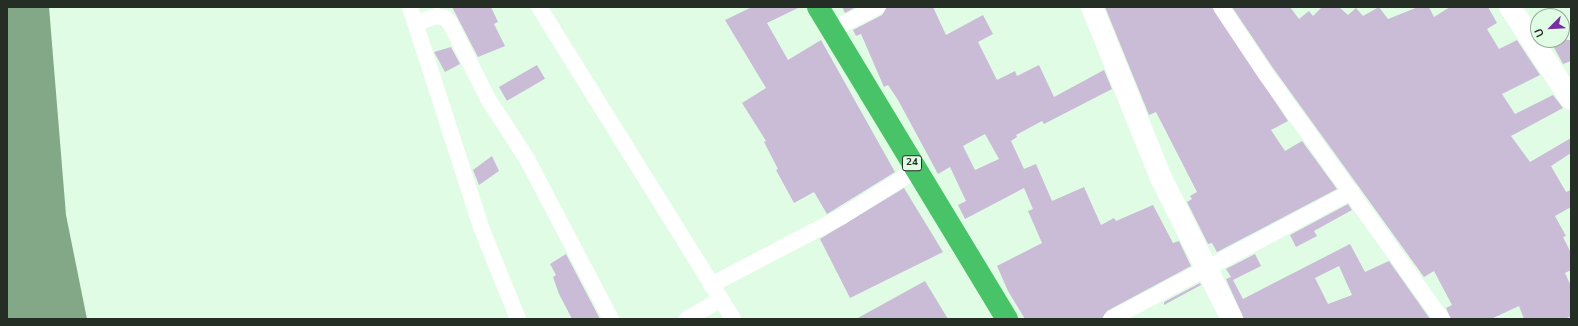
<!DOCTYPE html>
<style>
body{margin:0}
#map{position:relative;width:1578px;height:326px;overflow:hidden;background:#e1fce5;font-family:"Nunito Sans",sans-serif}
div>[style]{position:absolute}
.water>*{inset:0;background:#82a887}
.building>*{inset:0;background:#cabbd7;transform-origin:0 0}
.street>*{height:16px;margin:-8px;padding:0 8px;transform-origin:8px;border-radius:8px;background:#fff}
.secondary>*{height:22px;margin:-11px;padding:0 11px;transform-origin:11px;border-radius:11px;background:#fff}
.highway>*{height:22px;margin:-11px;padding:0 11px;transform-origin:11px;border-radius:11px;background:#49c367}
span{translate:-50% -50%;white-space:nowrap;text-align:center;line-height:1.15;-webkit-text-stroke:3px #e1fce5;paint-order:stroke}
.shield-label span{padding:1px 3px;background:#e1fce5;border:1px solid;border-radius:3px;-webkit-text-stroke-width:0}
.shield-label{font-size:10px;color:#242e25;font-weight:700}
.frame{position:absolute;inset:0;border:8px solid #242e25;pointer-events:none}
.north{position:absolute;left:1530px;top:8px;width:40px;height:40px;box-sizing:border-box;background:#e1fce5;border:1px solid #95aa98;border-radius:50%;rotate:246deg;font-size:11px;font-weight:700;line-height:16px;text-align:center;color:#242e25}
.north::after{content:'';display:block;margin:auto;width:14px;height:18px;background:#782fa2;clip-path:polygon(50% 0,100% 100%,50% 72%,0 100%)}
</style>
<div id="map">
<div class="water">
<i style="clip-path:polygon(7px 7px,49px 7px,66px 215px,87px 319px,7px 319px)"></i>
</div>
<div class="building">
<i style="clip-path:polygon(452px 7px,491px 7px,498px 22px,494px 24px,505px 46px,478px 57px)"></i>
<i style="clip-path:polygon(752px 7px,800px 7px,767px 23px,788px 60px,821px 40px,895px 172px,827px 214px,814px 192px,794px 203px,776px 170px,778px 169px,764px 142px,766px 141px,742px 103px,766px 88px,725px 20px)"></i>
<i style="clip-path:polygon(842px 7px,856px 7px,845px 13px)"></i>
<i style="clip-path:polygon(evenodd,887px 7px,933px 7px,946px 35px,983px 15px,993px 34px,978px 42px,997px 80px,1015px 71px,1017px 76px,1039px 65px,1054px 97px,1104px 70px,1112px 89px,1044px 124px,1042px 121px,1016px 135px,1017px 137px,1011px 141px,1024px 169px,1036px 164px,1052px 201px,1084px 187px,1101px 225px,1114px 218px,1116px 221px,1153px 205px,1173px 243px,1179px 241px,1191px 266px,1107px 311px,1102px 319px,1025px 319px,1008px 291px,997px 266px,1042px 243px,1028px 211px,1033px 209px,1024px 188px,965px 219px,958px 205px,966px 201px,950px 167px,938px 174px,898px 100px,888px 85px,884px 87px,861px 34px,856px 36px,853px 30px,882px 15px,887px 7px,985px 134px,999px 159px,975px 170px,963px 146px,985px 134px)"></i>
<i style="clip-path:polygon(1105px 7px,1212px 7px,1288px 121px,1271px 130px,1285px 151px,1302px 141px,1337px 189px,1217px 252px,1212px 243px,1208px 244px,1187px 202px,1192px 199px,1190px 196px,1197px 192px,1156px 112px,1149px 115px)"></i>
<i style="clip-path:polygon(1232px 7px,1290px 7px,1299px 19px,1309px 11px,1313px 16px,1322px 7px,1339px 7px,1348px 15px,1356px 8px,1363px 16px,1379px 7px,1388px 19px,1418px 7px,1429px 7px,1434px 17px,1450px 7px,1488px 7px,1497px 23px,1487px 29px,1499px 49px,1517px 40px,1540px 75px,1502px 94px,1515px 114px,1553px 95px,1563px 108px,1511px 136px,1530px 162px,1571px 138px,1571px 153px,1551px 166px,1566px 192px,1571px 190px,1571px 207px,1555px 216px,1566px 236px,1563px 237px,1571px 253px,1571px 270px,1565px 273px,1571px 286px,1571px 316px,1565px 319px,1524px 319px,1519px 306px,1491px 319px,1451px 319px,1446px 308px,1452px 305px,1434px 271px,1424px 277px,1273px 68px)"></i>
<i style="clip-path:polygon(1550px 40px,1571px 40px,1571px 61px,1563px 64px)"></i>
<i style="clip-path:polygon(451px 47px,460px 64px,445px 72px,434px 52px)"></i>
<i style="left:537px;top:65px;width:16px;height:44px;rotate:60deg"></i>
<i style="clip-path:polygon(492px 156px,499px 171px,479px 185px,473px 170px)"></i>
<i style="clip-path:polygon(904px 188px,943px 252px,850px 298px,820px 239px)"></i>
<i style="clip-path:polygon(1348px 204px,1352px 210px,1314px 231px,1317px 236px,1296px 247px,1290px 235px)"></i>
<i style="clip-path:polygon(evenodd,1350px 244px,1365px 272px,1389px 261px,1430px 319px,1244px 319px,1226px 279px,1231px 277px,1226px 269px,1255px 254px,1261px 266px,1233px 280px,1243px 299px,1350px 244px,1339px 266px,1352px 295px,1328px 304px,1315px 278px,1339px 266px)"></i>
<i style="clip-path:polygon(566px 254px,600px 319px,572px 319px,559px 294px,553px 277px,556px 275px,550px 264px)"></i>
<i style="clip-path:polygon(925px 281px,948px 319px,856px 319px)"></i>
<i style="clip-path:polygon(1200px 283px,1201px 285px,1164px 305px,1164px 302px)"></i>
</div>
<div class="street">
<i style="left:410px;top:7px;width:231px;rotate:72.1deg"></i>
<i style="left:481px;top:227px;width:99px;rotate:68.1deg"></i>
<i style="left:539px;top:7px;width:367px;rotate:58.1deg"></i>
<i style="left:1221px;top:7px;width:79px;rotate:56.3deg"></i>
<i style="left:1265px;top:73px;width:303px;rotate:54.3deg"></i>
<i style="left:416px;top:23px;width:22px;rotate:-18deg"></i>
<i style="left:437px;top:16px;width:8px;rotate:14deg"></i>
<i style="left:445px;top:18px;width:7px;rotate:45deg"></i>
<i style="left:450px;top:23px;width:85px;rotate:63.4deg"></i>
<i style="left:488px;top:99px;width:72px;rotate:57deg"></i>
<i style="left:527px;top:159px;width:181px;rotate:62.3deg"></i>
<i style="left:831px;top:30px;width:52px;rotate:-26.1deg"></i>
<i style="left:711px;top:285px;width:147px;rotate:-27.6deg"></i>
<i style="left:841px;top:217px;width:89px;rotate:-32.1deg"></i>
<i style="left:687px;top:319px;width:38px;rotate:-30deg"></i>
<i style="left:1111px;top:319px;width:272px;rotate:-27.9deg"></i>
</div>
<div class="secondary">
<i style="left:1092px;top:7px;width:184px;rotate:68deg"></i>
<i style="left:1161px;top:178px;width:158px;rotate:63.3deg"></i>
<i style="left:1510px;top:7px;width:110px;rotate:56.5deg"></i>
</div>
<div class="highway">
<i style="left:818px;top:7px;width:365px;rotate:58.8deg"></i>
</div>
<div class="shield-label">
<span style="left:912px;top:163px">24</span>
</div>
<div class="frame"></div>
<div class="north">U</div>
</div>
